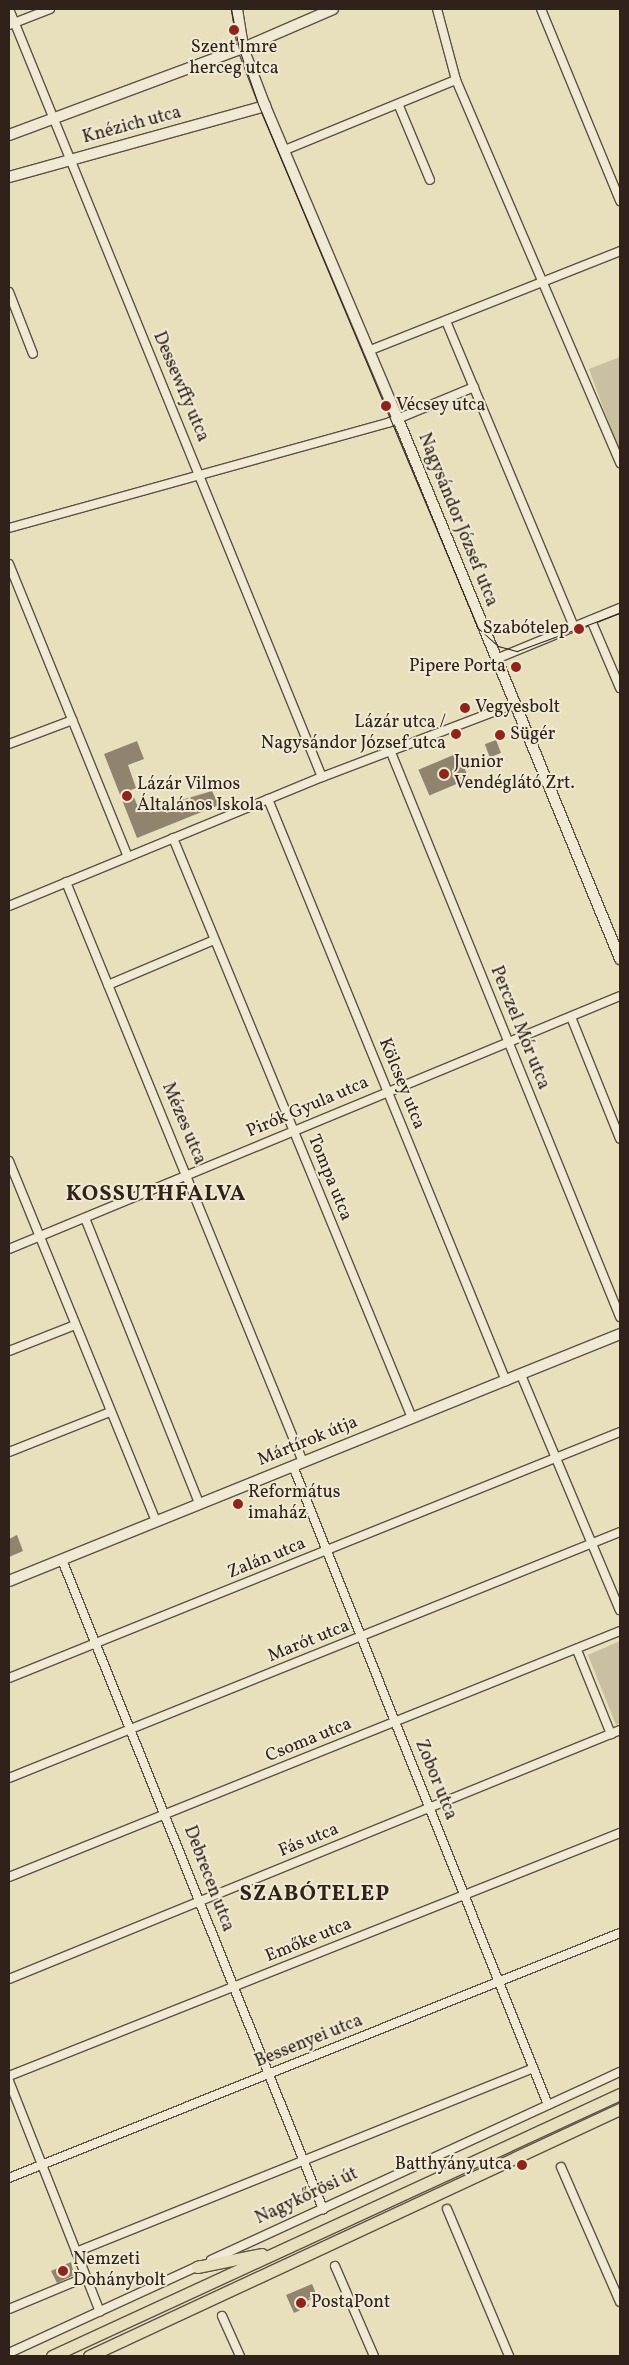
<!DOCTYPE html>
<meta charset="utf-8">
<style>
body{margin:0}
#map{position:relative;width:629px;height:2365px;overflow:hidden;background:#e8dfbd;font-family:Vollkorn,serif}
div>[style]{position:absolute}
.green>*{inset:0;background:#c9bfa1}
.building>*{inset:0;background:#90846f;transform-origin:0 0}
.roads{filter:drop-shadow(1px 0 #5e5144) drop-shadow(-1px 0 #5e5144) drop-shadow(0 1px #5e5144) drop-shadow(0 -1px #5e5144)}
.street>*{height:8px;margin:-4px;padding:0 4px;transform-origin:4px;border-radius:4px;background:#f0ead4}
.secondary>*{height:10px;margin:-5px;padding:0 5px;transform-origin:5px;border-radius:5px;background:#f0ead4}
.primary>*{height:11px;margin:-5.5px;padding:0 5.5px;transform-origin:5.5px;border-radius:5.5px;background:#e8dfbd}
.tram>*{height:1px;margin:-0.5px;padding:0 0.5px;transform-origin:0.5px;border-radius:0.5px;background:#30221b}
.dots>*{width:14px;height:14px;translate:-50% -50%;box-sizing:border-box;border:2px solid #f0ead4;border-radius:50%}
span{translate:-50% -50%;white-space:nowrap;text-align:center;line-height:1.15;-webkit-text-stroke:4px #f0ead4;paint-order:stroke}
.poi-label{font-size:18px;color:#30221b}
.left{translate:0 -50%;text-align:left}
.right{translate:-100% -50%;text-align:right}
.street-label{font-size:18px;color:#30221b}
.district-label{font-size:22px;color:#30221b;font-weight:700;letter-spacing:1px}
.frame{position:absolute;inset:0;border:10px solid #30221b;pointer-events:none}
</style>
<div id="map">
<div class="green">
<i style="clip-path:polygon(620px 357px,620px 454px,589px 369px)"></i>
<i style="clip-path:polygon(620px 1641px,620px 1723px,616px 1725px,588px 1655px)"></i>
</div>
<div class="building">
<i style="left:496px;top:740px;width:14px;height:12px;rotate:69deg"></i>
<i style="clip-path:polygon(137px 741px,144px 759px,128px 765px,136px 788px,131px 790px,140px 812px,212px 791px,219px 805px,137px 838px,104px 754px)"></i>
<i style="left:458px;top:753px;width:28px;height:43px;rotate:67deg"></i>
<i style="clip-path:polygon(17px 1535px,23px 1551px,9px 1557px,9px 1539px)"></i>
<i style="clip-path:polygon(71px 2262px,74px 2275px,57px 2283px,51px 2271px)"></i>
<i style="clip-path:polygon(312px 2284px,317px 2296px,307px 2301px,309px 2306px,294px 2313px,286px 2295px)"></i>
</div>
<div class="roads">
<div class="street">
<i style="left:9px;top:9px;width:829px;rotate:67.83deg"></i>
<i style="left:437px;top:9px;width:73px;rotate:75deg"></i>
<i style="left:456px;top:80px;width:417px;rotate:66.8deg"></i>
<i style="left:541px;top:9px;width:208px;rotate:67.6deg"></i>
<i style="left:9px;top:25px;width:44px;rotate:-21.3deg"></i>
<i style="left:399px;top:106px;width:80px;rotate:67.3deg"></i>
<i style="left:285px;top:150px;width:185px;rotate:-22.3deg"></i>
<i style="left:9px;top:292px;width:66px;rotate:68.8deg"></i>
<i style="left:446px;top:321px;width:332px;rotate:67.3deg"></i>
<i style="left:368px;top:351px;width:271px;rotate:-21.6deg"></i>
<i style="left:9px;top:528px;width:395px;rotate:-15.5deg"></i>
<i style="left:390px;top:422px;width:91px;rotate:-22.6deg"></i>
<i style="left:9px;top:564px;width:316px;rotate:67.9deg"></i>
<i style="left:591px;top:620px;width:74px;rotate:66.9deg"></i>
<i style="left:496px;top:659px;width:134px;rotate:-22.4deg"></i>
<i style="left:9px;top:744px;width:68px;rotate:-20.6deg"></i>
<i style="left:390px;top:750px;width:612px;rotate:67.92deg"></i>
<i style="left:268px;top:799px;width:629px;rotate:67.76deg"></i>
<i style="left:173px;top:838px;width:627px;rotate:67.6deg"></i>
<i style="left:66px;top:882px;width:627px;rotate:67.77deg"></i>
<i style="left:9px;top:906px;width:339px;rotate:-22.4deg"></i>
<i style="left:322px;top:777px;width:205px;rotate:-20.8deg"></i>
<i style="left:108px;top:985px;width:115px;rotate:-23deg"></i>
<i style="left:571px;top:1017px;width:131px;rotate:68.1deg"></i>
<i style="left:9px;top:1161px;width:389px;rotate:67.8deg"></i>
<i style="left:85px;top:1218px;width:307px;rotate:68.2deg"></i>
<i style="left:9px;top:1249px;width:661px;rotate:-22.49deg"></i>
<i style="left:9px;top:1351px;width:71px;rotate:-21.5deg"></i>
<i style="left:521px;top:1375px;width:255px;rotate:67.2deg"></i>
<i style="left:9px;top:1452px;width:109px;rotate:-21.6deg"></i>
<i style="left:293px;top:1466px;width:688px;rotate:68.24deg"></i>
<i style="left:62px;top:1560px;width:700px;rotate:68.09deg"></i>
<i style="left:577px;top:1650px;width:91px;rotate:68deg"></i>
<i style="left:9px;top:1678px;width:659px;rotate:-21.93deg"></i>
<i style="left:9px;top:1778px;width:659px;rotate:-21.93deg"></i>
<i style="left:9px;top:1877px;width:659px;rotate:-21.93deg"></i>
<i style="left:9px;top:1979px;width:660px;rotate:-22.17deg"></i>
<i style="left:9px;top:2076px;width:658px;rotate:-21.69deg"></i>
<i style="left:9px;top:2081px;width:248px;rotate:68.5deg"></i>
<i style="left:561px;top:2167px;width:147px;rotate:66.4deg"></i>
<i style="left:9px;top:2178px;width:658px;rotate:-21.85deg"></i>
<i style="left:447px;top:2209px;width:160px;rotate:67.1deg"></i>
<i style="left:76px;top:2252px;width:493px;rotate:-21.9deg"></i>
<i style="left:211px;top:2260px;width:450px;rotate:-24.7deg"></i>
<i style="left:335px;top:2266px;width:98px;rotate:66.6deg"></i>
<i style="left:9px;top:2309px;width:83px;rotate:-22.6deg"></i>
<i style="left:222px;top:2316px;width:44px;rotate:65.8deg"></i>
<i style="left:9px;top:2353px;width:210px;rotate:-24.7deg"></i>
</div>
<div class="secondary">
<i style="left:237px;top:9px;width:39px;rotate:81deg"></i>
<i style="left:243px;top:48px;width:62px;rotate:69.2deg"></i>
<i style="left:265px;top:106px;width:340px;rotate:67deg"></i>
<i style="left:398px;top:419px;width:584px;rotate:67.65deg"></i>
<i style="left:9px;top:135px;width:250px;rotate:-20.4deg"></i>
<i style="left:243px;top:48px;width:98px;rotate:-23.4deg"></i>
<i style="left:9px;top:177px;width:266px;rotate:-15.5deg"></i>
<i style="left:9px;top:1581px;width:659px;rotate:-22.01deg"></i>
</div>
<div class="primary">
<i style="left:197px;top:2267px;width:66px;rotate:-11.3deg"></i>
<i style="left:52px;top:2356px;width:626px;rotate:-24.76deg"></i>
<i style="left:89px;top:2356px;width:586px;rotate:-24.95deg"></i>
</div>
</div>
<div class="tram">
<i style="left:231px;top:9px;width:41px;rotate:78.7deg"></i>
<i style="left:239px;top:49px;width:58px;rotate:70.9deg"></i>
<i style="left:258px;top:104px;width:568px;rotate:67.23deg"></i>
<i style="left:478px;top:628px;width:27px;rotate:42deg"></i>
<i style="left:498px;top:646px;width:20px;rotate:15deg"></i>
<i style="left:517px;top:651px;width:110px;rotate:-20.3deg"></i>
</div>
<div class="dots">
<i style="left:234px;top:30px;background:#8f2418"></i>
<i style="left:386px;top:406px;background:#8f2418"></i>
<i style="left:579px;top:629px;background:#8f2418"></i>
<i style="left:516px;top:667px;background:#8f2418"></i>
<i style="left:465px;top:708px;background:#8f2418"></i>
<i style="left:456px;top:734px;background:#8f2418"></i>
<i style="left:500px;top:735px;background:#8f2418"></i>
<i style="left:444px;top:774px;background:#8f2418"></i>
<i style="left:127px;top:796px;background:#8f2418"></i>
<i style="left:238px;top:1504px;background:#8f2418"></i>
<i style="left:522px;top:2165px;background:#8f2418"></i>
<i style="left:63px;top:2271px;background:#8f2418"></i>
<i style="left:301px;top:2303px;background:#8f2418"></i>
</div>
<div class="poi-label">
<span style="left:234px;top:59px">Szent Imre<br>herceg utca</span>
<span class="left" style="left:396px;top:406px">Vécsey utca</span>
<span class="right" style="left:569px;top:629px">Szabótelep</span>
<span class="right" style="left:506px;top:667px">Pipere Porta</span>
<span class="left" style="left:475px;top:708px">Vegyesbolt</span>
<span class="right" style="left:446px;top:734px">Lázár utca /<br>Nagysándor József utca</span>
<span class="left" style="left:510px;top:735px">Sügér</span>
<span class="left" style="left:454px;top:774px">Junior<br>Vendéglátó Zrt.</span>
<span class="left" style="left:137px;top:796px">Lázár Vilmos<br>Általános Iskola</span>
<span class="left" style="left:248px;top:1504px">Református<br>imaház</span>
<span class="right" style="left:512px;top:2165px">Batthyány utca</span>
<span class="left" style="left:73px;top:2271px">Nemzeti<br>Dohánybolt</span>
<span class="left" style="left:311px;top:2303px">PostaPont</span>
</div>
<div class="street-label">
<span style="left:132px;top:126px;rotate:-15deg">Knézich utca</span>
<span style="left:180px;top:387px;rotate:67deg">Dessewffy utca</span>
<span style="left:457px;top:520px;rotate:68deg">Nagysándor József utca</span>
<span style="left:519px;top:1028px;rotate:68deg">Perczel Mór utca</span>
<span style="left:401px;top:1084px;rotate:68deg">Kölcsey utca</span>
<span style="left:308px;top:1108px;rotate:-23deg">Pirók Gyula utca</span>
<span style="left:183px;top:1124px;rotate:67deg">Mézes utca</span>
<span style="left:329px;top:1178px;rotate:68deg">Tompa utca</span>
<span style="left:308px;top:1442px;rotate:-22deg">Mártírok útja</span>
<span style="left:267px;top:1559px;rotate:-22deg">Zalán utca</span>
<span style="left:309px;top:1642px;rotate:-22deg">Marót utca</span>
<span style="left:309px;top:1741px;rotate:-22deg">Csoma utca</span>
<span style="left:435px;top:1780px;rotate:68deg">Zobor utca</span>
<span style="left:309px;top:1841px;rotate:-22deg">Fás utca</span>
<span style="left:208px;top:1879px;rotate:69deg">Debrecen utca</span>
<span style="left:309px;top:1941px;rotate:-22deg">Emőke utca</span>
<span style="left:309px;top:2042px;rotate:-22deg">Bessenyei utca</span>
<span style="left:307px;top:2197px;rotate:-25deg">Nagykőrösi út</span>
</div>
<div class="district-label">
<span style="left:156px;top:1195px">KOSSUTHFALVA</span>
<span style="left:315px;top:1895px">SZABÓTELEP</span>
</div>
<div class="frame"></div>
</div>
